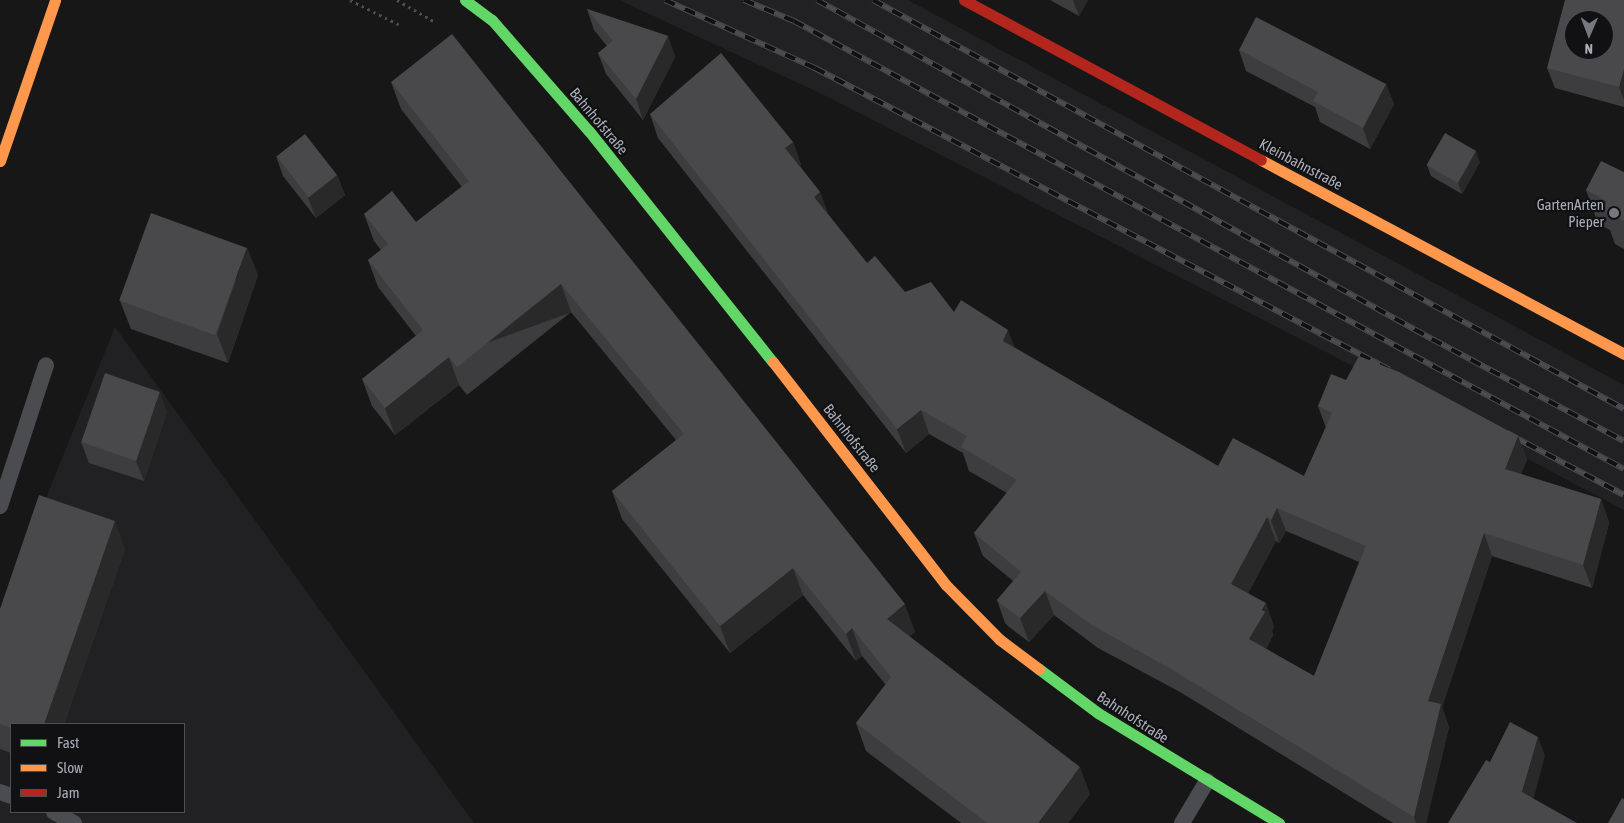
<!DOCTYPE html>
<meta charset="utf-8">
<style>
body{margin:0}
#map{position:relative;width:1624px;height:823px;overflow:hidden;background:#171717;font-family:"Asap Condensed",sans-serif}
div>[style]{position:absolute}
.built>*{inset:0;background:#212123}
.path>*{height:3px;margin-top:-1.5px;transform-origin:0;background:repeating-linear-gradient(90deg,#4d4e52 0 2.5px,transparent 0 6.5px)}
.lane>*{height:16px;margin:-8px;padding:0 8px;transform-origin:8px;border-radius:8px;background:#4b4c50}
.fast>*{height:11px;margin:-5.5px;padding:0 5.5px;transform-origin:5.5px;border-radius:5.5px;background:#63d668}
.slow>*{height:11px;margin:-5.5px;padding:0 5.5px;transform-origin:5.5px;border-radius:5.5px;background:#ff974d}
.jam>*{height:11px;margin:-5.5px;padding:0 5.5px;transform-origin:5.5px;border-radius:5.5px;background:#b3261e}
.rail>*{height:5.5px;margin-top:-2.75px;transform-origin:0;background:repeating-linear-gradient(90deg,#111113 0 11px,#4b4c4f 0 22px);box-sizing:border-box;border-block:1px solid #4b4c4f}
.wall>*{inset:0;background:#3d3d3f}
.shaded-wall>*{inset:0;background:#29292a;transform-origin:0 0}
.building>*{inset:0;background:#49494c;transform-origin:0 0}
.dots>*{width:14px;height:14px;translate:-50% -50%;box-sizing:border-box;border:2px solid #111113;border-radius:50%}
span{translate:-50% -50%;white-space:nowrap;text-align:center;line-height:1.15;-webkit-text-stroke:4.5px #111113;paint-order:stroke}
.street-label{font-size:15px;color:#a8adb8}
.poi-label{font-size:15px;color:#a8adb8}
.right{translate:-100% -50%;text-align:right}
.legend{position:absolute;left:10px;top:723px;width:175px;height:90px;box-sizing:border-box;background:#111113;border:1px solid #4d4f55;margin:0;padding:6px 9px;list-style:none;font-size:15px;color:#a8adb8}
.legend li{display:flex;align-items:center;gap:10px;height:25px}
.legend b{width:25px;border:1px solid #4d4f55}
.north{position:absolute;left:1564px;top:10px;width:50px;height:50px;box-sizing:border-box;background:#111113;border:1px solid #4d4f55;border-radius:50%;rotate:181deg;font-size:14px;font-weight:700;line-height:20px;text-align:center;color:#a8adb8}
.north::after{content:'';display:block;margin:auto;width:18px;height:22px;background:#757880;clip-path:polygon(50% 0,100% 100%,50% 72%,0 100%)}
</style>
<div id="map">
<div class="built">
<i style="clip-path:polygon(619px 0,908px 0,1624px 385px,1624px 510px,1347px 363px,826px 96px)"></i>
<i style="clip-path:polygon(evenodd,115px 327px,474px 823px,0 823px,0 612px,115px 327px,11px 724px,184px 724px,184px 812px,11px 812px,11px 724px)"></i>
</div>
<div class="path">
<i style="left:350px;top:0;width:58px;rotate:26.6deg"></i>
<i style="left:397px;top:0;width:44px;rotate:30.1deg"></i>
</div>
<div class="lane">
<i style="left:0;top:506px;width:148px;rotate:-71.9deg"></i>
<i style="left:0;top:792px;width:12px;rotate:20deg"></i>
<i style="left:54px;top:812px;width:23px;rotate:29deg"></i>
<i style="left:1182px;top:823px;width:49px;rotate:-59.2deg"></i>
</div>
<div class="fast">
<i style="left:465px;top:0;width:34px;rotate:37deg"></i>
<i style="left:492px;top:20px;width:147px;rotate:48.9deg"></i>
<i style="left:589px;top:131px;width:295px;rotate:51.5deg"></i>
<i style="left:1039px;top:669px;width:74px;rotate:36.7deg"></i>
<i style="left:1098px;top:713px;width:212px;rotate:31.3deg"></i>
</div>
<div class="slow">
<i style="left:1261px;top:160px;width:412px;rotate:28.1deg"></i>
<i style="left:0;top:161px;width:170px;rotate:-71.1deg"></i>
<i style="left:773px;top:362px;width:282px;rotate:52.2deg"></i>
<i style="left:946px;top:585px;width:76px;rotate:45.5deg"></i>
<i style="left:999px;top:639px;width:50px;rotate:36.9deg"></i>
</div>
<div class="jam">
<i style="left:964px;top:0;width:337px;rotate:28.3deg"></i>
</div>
<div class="rail">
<i style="left:665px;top:0;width:165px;rotate:24.4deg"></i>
<i style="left:815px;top:68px;width:649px;rotate:27.71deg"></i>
<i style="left:744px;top:0;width:54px;rotate:22.8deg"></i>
<i style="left:794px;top:21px;width:943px;rotate:28.36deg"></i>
<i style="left:817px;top:0;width:702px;rotate:28.86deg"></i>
<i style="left:1432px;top:339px;width:217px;rotate:28deg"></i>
<i style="left:873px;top:0;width:855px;rotate:28.57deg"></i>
<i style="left:1507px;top:433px;width:132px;rotate:27.9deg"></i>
</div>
<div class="wall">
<i style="clip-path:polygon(1050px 0,1088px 0,1079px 16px)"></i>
<i style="clip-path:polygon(1624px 0,1624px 107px,1555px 88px,1547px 68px)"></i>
<i style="clip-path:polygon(587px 9px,668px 36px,675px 57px,643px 120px,606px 74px,598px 53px,607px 46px,594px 30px)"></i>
<i style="clip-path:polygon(1239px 50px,1386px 84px,1394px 104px,1370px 149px,1320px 122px,1315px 107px,1246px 71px)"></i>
<i style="clip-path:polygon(391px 82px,915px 632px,909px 636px,1090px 794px,1068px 823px,961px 823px,866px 751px,856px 723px,886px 685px,862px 656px,856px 661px,803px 595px,730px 653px,622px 519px,612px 491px,676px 440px,571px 312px,467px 395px,459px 385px,395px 435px,372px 406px,362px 379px,416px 336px,378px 287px,368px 260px,381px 250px,374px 241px,364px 214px,416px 222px,462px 187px,401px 109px)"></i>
<i style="clip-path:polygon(evenodd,650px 114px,793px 142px,801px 165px,800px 166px,820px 192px,828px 214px,867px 263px,905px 292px,954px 312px,1218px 466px,1304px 476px,1326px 428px,1318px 406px,1346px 380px,1518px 436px,1527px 460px,1521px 474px,1601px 499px,1609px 523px,1592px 588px,1492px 556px,1442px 707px,1449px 727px,1426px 823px,1393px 823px,1180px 692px,1098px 648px,1054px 615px,1029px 642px,1009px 627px,1005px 623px,997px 600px,1013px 581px,983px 556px,974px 533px,1007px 493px,969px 471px,963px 453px,929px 434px,906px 453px,658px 138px,650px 114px,1286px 531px,1359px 562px,1314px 676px,1266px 649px,1273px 635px,1272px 631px,1274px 626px,1248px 593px,1276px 541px,1279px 543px,1286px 531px)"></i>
<i style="clip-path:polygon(276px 156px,337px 175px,345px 195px,316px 218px,283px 176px)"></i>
<i style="clip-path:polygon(1480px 162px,1462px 194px,1431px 176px,1427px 165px)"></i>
<i style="clip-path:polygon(1624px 172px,1624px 249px,1615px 244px,1610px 230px,1598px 224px,1586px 190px)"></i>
<i style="clip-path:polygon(258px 275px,228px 363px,131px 329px,120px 301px)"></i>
<i style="clip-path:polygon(167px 412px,144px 481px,89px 463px,81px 442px)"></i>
<i style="clip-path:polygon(125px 549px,64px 724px,11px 724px,11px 753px,0 749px,0 609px)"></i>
</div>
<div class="shaded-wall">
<i style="clip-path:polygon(1073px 0,1088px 0,1079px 16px)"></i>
<i style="clip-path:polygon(668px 36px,675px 57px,643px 120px,636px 99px)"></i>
<i style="clip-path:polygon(1624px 69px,1624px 100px,1619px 87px)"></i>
<i style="clip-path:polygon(1386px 84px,1394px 104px,1370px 149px,1363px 128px)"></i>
<i style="clip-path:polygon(793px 142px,801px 165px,793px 171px,785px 148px)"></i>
<i style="clip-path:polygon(1476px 151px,1480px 162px,1462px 194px,1458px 183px)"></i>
<i style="clip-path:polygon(337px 175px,345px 195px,316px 218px,308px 198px)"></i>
<i style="clip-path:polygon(820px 192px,829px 216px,814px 197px)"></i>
<i style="clip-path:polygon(247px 247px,258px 275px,228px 363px,217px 334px)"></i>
<i style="left:561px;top:284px;width:30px;height:133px;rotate:70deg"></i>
<i style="clip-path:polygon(1008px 330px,1017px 353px,1003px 341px)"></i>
<i style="clip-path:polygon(449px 357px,459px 385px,395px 435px,385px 408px)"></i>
<i style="clip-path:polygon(160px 392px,167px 412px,144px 481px,136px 461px)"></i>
<i style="clip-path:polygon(921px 410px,929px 434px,906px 453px,897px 429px)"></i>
<i style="clip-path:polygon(1518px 436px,1527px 460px,1513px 493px,1505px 469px)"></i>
<i style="clip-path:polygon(1601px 499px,1609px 523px,1592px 588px,1583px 565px)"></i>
<i style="clip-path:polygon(1277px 508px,1286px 531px,1279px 543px,1271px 520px)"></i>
<i style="clip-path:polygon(1267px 517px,1276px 541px,1240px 608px,1231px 584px)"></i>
<i style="clip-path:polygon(115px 521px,125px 549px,64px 724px,44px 724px)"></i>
<i style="clip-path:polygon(1484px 533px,1492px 556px,1442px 707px,1449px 727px,1426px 823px,1416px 823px,1414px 817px,1428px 701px)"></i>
<i style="clip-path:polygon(793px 568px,803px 595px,730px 653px,720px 626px)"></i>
<i style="clip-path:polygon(1045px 591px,1054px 615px,1029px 642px,1020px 618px)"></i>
<i style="clip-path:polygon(1266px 603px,1274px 626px,1272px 631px,1273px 635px,1258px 663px,1249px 639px)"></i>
<i style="clip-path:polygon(905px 604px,915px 632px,897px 646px,887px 619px)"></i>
<i style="clip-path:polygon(852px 628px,862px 656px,856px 661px,846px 634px)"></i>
<i style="clip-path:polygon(1538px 737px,1545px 756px,1530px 812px,1522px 792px)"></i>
<i style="clip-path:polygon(1080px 767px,1090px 794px,1068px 823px,1038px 823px)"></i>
</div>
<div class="building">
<i style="clip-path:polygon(evenodd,1565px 0,1624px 0,1624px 69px,1619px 87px,1547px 68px,1565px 0,1574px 20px,1604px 20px,1604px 50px,1574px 50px,1574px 20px)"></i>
<i style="clip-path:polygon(587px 9px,668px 36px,636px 99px,598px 53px,613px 41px)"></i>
<i style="clip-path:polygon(1256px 17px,1386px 84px,1363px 128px,1313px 101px,1318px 92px,1239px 50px)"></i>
<i style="clip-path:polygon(452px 34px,905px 604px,887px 619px,1080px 767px,1038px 823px,987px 823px,856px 723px,891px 677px,852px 628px,846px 634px,793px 568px,720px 626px,612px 491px,684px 434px,561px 284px,457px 367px,449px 357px,385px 408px,362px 379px,423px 330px,368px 260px,388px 244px,364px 214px,392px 191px,416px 222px,469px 181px,391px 82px)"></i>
<i style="clip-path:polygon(evenodd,721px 53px,793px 142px,785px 148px,820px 192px,814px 197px,867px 263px,875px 256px,905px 292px,931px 282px,954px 312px,961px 300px,1008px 330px,1003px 341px,1218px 466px,1233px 438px,1304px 476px,1332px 413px,1318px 406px,1331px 374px,1346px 380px,1359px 356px,1399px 372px,1518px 436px,1505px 469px,1601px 499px,1583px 565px,1484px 533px,1428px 701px,1441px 704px,1414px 817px,1171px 669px,1090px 624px,1045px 591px,1020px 618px,1001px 604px,997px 600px,1021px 572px,974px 533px,1017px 480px,961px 447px,967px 436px,921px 410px,897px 429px,650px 114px,721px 53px,1277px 508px,1366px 546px,1314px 676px,1249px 639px,1265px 612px,1262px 610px,1266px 603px,1231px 584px,1267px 517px,1271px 520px,1277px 508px)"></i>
<i style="left:1445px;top:133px;width:36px;height:37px;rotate:30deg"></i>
<i style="left:305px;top:134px;width:52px;height:36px;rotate:52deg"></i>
<i style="clip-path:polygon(1601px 161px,1624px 172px,1624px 221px,1602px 210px,1607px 201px,1586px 190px)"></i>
<i style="left:151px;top:213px;width:102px;height:93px;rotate:20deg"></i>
<i style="left:105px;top:373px;width:58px;height:73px;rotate:19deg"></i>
<i style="clip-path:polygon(39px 495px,115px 521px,44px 724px,11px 724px,11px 728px,0 724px,0 609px)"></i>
<i style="clip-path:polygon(1510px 722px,1538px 737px,1522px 792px,1577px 823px,1448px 823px,1486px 760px,1490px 762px)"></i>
<i style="clip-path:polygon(1622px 798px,1624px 799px,1624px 823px,1608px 823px)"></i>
</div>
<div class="dots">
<i style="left:1614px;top:213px;background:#757880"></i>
</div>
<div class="street-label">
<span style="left:599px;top:121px;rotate:50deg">Bahnhofstraße</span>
<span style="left:1301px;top:164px;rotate:28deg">Kleinbahnstraße</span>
<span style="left:852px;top:438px;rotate:52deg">Bahnhofstraße</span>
<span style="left:1133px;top:717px;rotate:33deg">Bahnhofstraße</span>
</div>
<div class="poi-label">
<span class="right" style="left:1604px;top:213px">GartenArten<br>Pieper</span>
</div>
<ul class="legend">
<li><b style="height:6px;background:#63d668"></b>Fast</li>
<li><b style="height:6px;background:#ff974d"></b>Slow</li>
<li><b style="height:6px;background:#b3261e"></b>Jam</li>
</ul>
<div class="north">N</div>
</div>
